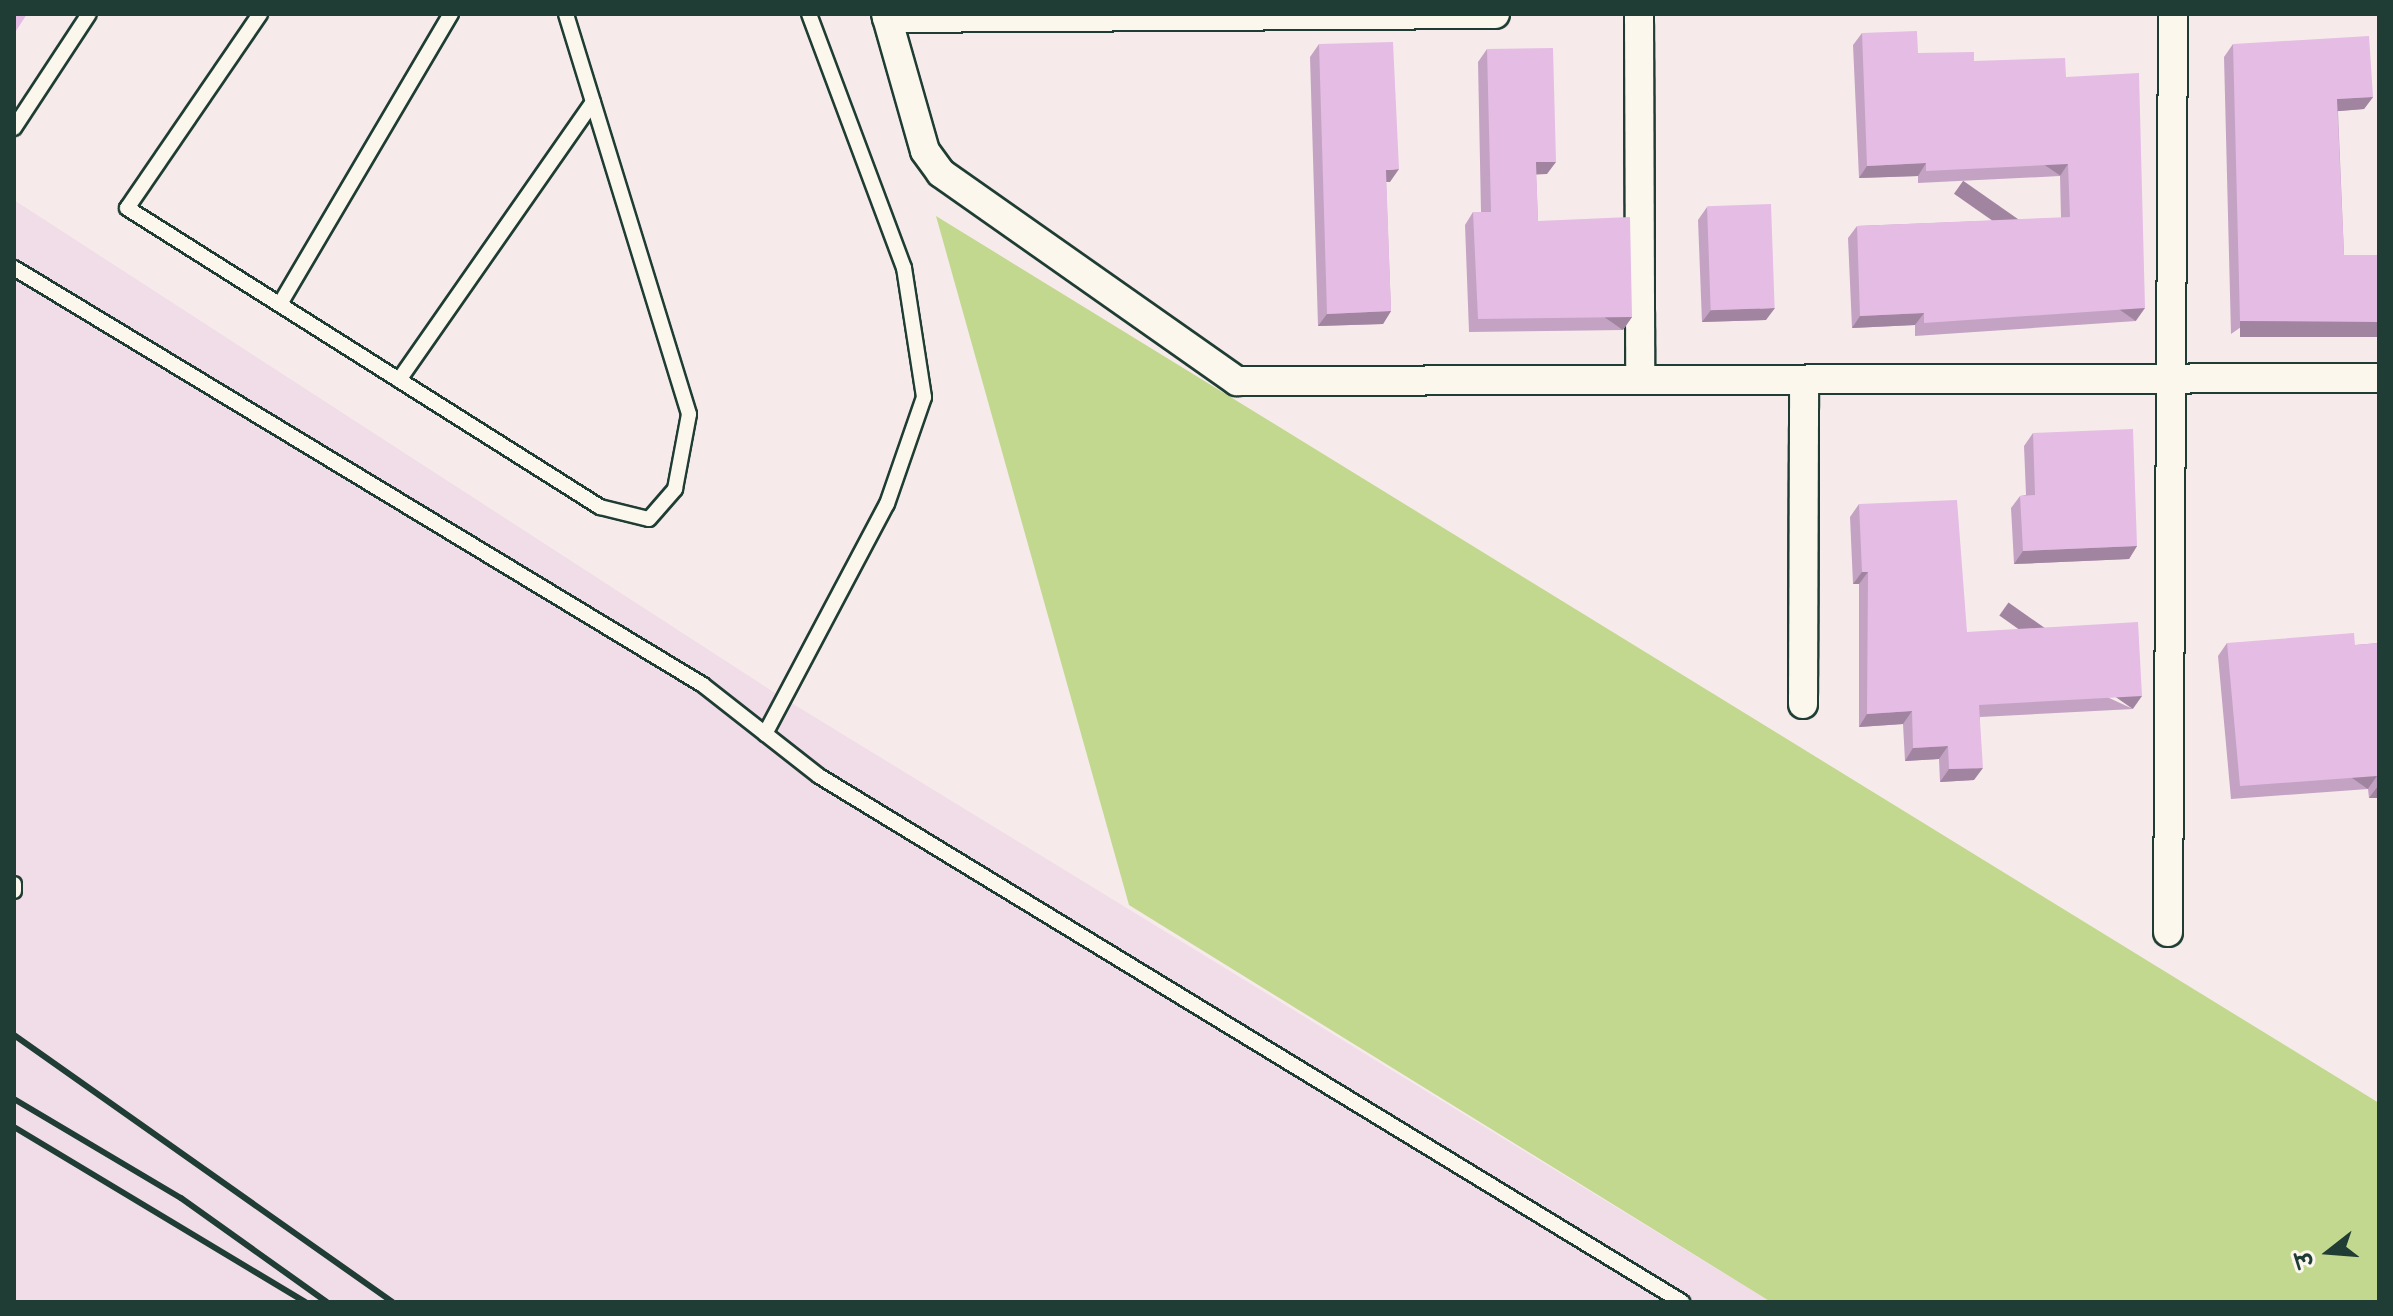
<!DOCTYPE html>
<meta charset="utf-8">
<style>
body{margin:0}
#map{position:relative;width:2393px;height:1316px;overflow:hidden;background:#f6ebea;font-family:"Architects Daughter","Playpen Sans Deva",sans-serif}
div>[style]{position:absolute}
.built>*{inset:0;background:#f1dde8}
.green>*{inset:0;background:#c2d88e}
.roads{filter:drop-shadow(2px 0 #1f3d34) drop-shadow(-2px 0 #1f3d34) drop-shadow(0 2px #1f3d34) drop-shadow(0 -2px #1f3d34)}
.lane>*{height:14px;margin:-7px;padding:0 7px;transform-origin:7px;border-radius:7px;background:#fbf7ec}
.street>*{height:28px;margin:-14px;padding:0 14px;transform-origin:14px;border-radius:14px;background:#fbf7ec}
.rail>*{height:6px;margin:-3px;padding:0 3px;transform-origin:3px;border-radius:3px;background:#1f3d34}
.wall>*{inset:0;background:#c4a2c4}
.shaded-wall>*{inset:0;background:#a084a0;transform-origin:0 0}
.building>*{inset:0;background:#e4bce4;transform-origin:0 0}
span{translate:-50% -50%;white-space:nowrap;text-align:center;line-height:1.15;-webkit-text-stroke:6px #fbf7ec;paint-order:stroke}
.frame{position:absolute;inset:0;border:16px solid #1f3d34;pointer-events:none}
.north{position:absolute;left:2289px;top:1212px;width:80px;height:80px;-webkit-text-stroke:6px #fbf7ec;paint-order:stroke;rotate:253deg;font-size:22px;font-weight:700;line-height:32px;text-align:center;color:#1f3d34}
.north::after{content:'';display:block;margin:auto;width:28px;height:36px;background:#1f3d34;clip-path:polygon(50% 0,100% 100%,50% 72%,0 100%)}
</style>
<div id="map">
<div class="built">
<i style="clip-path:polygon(14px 200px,772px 691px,1771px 1302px,14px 1302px)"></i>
</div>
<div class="green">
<i style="clip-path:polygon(936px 216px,2379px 1103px,2379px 1302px,1771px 1302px,1129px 905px)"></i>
</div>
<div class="roads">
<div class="lane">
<i style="left:260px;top:14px;width:235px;rotate:124.4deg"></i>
<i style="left:127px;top:208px;width:560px;rotate:32.3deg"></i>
<i style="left:600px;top:507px;width:50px;rotate:13.8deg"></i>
<i style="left:649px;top:519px;width:40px;rotate:-49deg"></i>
<i style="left:675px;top:489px;width:76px;rotate:-79.4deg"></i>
<i style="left:689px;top:414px;width:418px;rotate:-107.1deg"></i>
<i style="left:14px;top:128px;width:136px;rotate:-56.7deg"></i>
<i style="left:14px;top:268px;width:805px;rotate:31.18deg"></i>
<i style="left:703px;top:685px;width:147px;rotate:38.1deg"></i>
<i style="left:819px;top:776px;width:1011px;rotate:31.36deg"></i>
<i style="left:280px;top:304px;width:337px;rotate:-59.5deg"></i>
<i style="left:399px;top:380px;width:339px;rotate:-55.1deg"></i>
<i style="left:765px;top:734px;width:260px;rotate:-62.1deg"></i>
<i style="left:887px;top:504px;width:113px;rotate:-70.9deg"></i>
<i style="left:924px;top:397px;width:131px;rotate:-98.8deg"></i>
<i style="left:904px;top:268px;width:271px;rotate:-110.5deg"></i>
<i style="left:14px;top:884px;width:7px;rotate:90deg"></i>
</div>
<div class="street">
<i style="left:886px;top:14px;width:142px;rotate:74.1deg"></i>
<i style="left:925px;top:151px;width:27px;rotate:54deg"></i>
<i style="left:941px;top:173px;width:362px;rotate:35.1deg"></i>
<i style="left:1237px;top:381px;width:1142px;rotate:-0.15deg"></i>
<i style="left:1639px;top:14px;width:366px;rotate:89.8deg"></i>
<i style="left:887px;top:18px;width:608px;rotate:-0.38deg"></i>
<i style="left:1803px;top:704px;width:324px;rotate:-89.8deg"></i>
<i style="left:2168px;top:932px;width:918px;rotate:-89.69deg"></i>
</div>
</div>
<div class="rail">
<i style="left:14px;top:1035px;width:463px;rotate:35.2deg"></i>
<i style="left:14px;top:1099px;width:194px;rotate:30.7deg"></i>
<i style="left:181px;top:1198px;width:179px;rotate:35.5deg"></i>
<i style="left:14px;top:1127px;width:340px;rotate:31deg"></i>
</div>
<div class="wall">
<i style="clip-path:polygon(1862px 33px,1918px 53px,1974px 61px,2066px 77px,2136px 321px,1915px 336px,1915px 325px,1852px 328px,1848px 238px,1857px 226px,2061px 218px,2060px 176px,1918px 183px,1918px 176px,1859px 178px,1853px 45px)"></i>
<i style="clip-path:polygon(1319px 44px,1390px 182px,1386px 182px,1391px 311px,1383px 324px,1318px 326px,1310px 57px)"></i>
<i style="clip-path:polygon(2233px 44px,2373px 97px,2364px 109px,2338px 111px,2344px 255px,2231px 334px,2224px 57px)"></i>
<i style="clip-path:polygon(1487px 49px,1547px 174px,1536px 174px,1538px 221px,1632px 317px,1623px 330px,1469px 332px,1465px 225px,1473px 212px,1481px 212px,1478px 62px)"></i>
<i style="clip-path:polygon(1707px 207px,1766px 320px,1702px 322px,1698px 220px)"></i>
<i style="clip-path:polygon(2033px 433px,2137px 546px,2129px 559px,2014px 564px,2011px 508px,2020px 496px,2026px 495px,2024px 446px)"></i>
<i style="clip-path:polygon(1859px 504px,1967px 632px,2133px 709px,1980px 717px,1974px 780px,1940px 782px,1939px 759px,1905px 761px,1903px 724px,1859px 727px,1859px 584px,1853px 584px,1850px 517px)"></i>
<i style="clip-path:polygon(2227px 643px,2355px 645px,2379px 643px,2379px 798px,2369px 798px,2368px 789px,2231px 799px,2218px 656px)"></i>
</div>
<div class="shaded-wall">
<i style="clip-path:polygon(2373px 97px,2364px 109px,2328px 112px,2337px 99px)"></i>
<i style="clip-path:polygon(1536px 162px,1556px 162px,1547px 174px,1527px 175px)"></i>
<i style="clip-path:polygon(1926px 163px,1918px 176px,1859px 178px,1867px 166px)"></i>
<i style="left:2068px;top:164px;width:14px;height:142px;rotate:124deg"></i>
<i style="clip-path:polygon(1399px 169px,1390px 182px,1377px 182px,1386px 170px)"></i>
<i style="clip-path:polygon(1775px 308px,1766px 320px,1702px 322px,1711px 310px)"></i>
<i style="left:2145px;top:308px;width:16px;height:222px;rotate:125deg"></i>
<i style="clip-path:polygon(1391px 311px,1383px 324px,1318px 326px,1327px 314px)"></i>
<i style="clip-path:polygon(1924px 313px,1915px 325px,1852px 328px,1860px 316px)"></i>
<i style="left:1632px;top:317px;width:16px;height:154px;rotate:125deg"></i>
<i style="left:2240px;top:321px;width:139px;height:16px"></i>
<i style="clip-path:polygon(2137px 546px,2129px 559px,2014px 564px,2023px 551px)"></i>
<i style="clip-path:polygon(1862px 572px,1868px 572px,1859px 584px,1853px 584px)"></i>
<i style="left:2142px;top:696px;width:16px;height:163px;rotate:125deg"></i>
<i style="clip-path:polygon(1912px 711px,1903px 724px,1859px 727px,1867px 714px)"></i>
<i style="clip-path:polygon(1948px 746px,1939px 759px,1905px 761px,1913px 748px)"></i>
<i style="clip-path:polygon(1983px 768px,1974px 780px,1940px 782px,1949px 769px)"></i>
<i style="left:2377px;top:776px;width:16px;height:137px;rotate:125deg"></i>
<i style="clip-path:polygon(2378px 786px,2379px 786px,2379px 798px,2369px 798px)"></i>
</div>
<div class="building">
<i style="clip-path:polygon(14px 14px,27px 14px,14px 34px)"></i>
<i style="clip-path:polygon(1917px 31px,1918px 53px,1974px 52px,1974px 61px,2065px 58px,2066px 77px,2139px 73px,2145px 308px,1924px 323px,1924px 313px,1860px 316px,1857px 226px,2070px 217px,2068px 164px,1926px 171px,1926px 163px,1867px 166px,1862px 33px)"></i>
<i style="clip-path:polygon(2369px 36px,2373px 97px,2337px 99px,2344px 255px,2379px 255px,2379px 322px,2240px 321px,2233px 44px)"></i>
<i style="clip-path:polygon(1393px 42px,1399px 169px,1386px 170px,1391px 311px,1327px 314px,1319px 44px)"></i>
<i style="clip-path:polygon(1553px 48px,1556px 162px,1536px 162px,1538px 221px,1630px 217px,1632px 317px,1478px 319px,1473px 212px,1491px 212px,1487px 49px)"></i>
<i style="left:1771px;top:204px;width:104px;height:64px;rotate:88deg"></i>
<i style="clip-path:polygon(2133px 429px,2137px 546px,2023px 551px,2020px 496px,2035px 495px,2033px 433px)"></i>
<i style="clip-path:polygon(1957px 500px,1967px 632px,2138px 622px,2142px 696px,1979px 705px,1983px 768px,1949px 769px,1948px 746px,1913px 748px,1912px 711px,1867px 714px,1868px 572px,1862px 572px,1859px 504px)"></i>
<i style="clip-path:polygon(2354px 633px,2355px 645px,2379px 643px,2379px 786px,2378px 786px,2377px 776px,2240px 786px,2227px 643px)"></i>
</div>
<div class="frame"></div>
<div class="north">उ</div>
</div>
